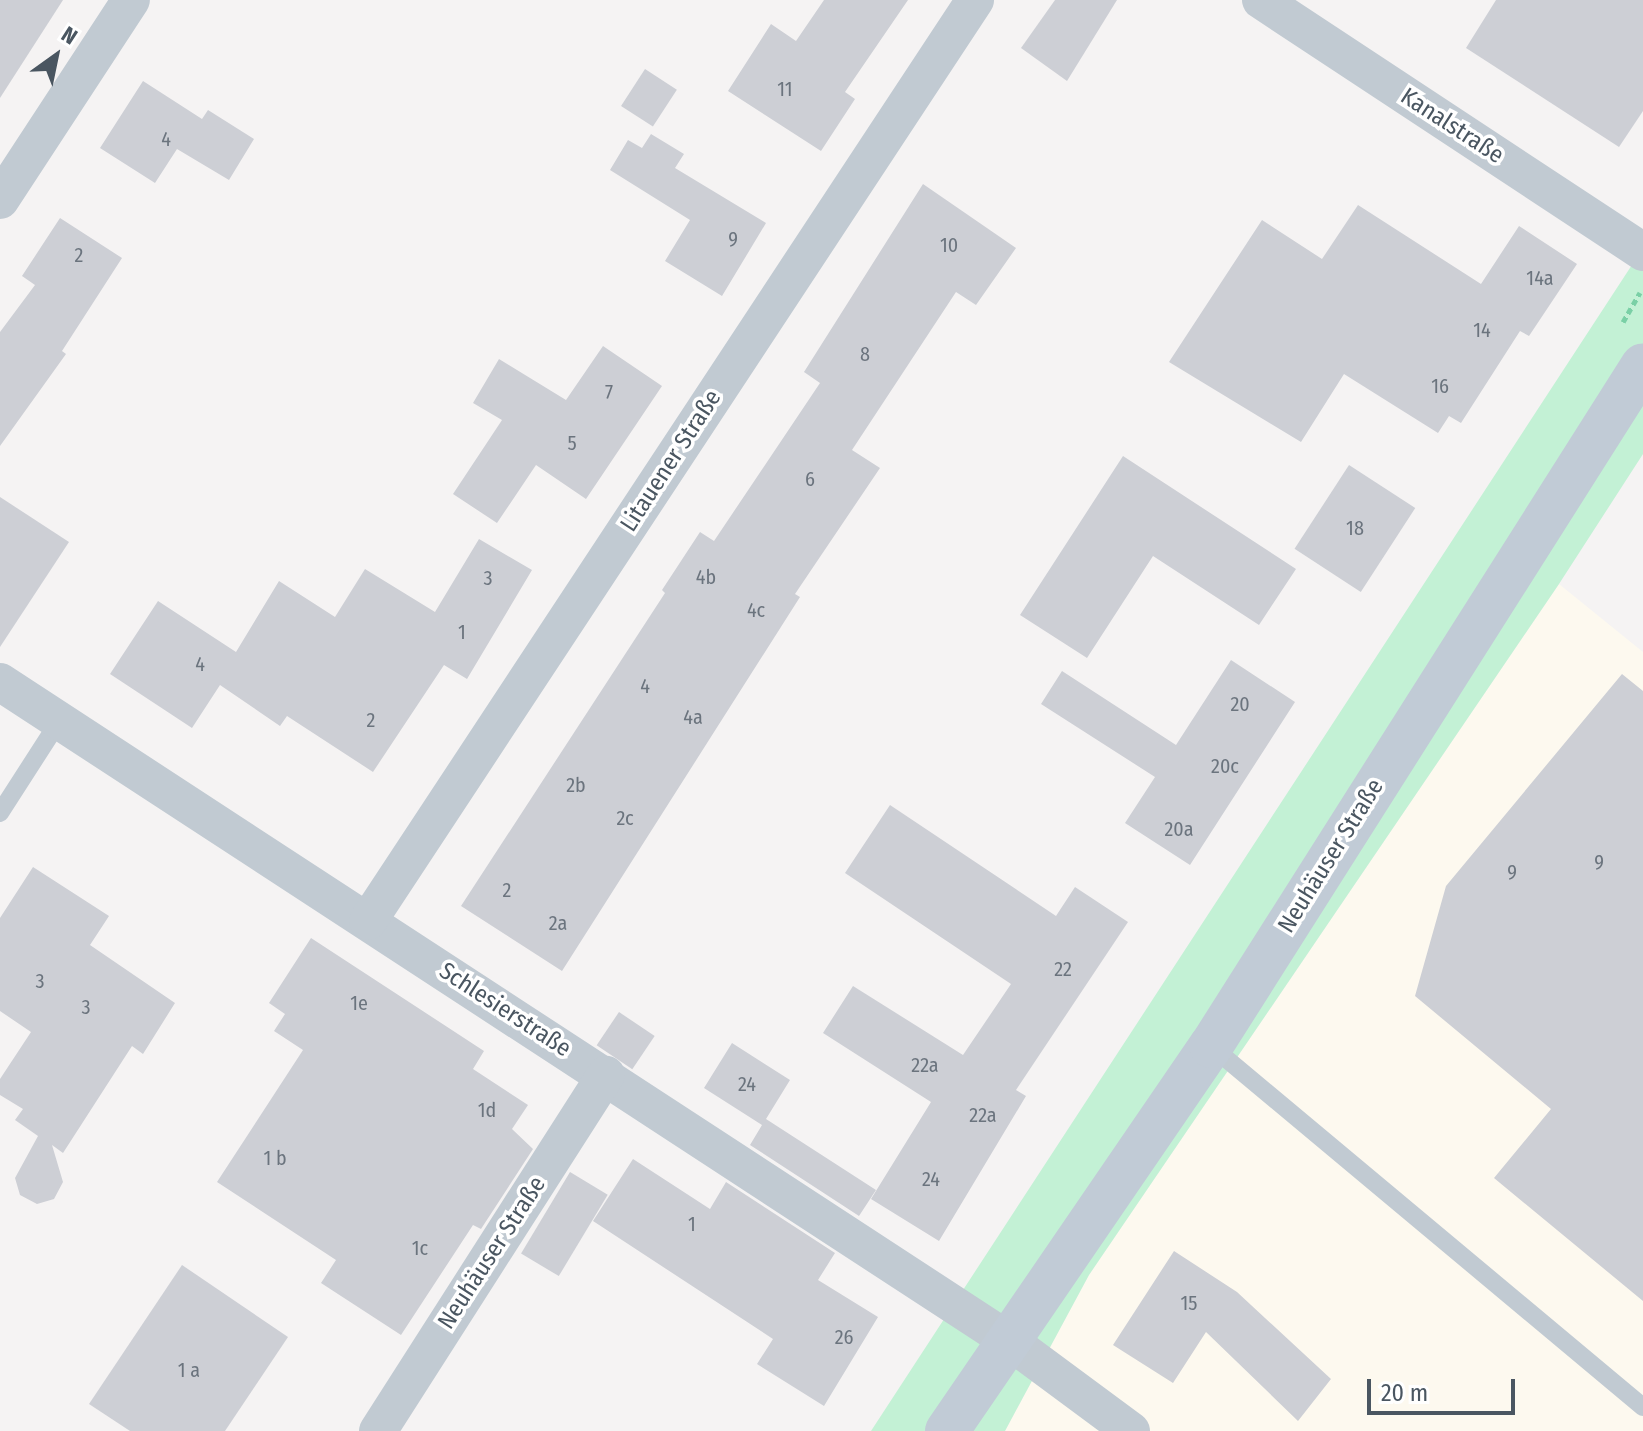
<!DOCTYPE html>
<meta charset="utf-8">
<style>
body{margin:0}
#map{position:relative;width:1643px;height:1431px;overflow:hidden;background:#f5f3f3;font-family:"Fira Sans Condensed",sans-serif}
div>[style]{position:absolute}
.commercial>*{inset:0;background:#fdf9ef}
.green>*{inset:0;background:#c3f1d5}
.building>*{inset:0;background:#cdcfd5;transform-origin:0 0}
.path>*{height:5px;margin-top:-2.5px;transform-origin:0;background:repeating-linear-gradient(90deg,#7ad0a6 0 6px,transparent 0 10px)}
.lane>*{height:18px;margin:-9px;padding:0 9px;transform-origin:9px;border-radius:9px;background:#c1cad2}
.street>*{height:38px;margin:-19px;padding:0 19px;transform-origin:19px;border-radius:19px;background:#c1cad2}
.secondary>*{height:44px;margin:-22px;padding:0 22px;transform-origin:22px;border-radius:22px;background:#c1cbd6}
span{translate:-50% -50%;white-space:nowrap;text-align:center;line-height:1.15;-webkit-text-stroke:7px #fff;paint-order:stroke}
.number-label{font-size:20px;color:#6b747e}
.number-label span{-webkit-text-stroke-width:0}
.street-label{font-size:24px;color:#4a5661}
.north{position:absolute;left:16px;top:16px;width:80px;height:80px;-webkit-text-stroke:6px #fff;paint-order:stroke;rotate:33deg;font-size:22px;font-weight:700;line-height:32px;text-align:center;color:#4a5661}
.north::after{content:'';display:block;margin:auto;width:28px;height:36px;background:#4a5661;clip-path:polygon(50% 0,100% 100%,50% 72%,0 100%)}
.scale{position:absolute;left:1367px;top:1379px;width:148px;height:36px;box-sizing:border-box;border:4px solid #4a5661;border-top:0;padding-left:10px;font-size:24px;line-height:28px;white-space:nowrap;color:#4a5661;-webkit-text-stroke:6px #fff;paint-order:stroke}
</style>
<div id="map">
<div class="commercial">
<i style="clip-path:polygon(1559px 584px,1643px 652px,1643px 1431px,1005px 1431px,1089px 1275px)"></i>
</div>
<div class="green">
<i style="clip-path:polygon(1643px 248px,1643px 454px,1559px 584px,1089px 1275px,1005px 1431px,871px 1431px)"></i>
</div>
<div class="building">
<i style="clip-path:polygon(0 0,63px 0,0 98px)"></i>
<i style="clip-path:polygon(824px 0,908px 0,845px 92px,855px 99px,821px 151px,728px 91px,771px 24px,796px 41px)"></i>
<i style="clip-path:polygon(1055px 0,1117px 0,1067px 81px,1021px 48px)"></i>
<i style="clip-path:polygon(1496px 0,1643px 0,1643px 111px,1619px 147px,1466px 48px)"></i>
<i style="left:645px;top:69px;width:38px;height:44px;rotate:33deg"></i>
<i style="clip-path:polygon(143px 81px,202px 119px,208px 110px,254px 139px,229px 180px,177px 149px,155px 183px,100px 148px)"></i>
<i style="clip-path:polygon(651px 134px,684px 154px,675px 168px,766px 223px,722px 296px,665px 261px,690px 220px,610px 170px,628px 140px,642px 148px)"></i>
<i style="clip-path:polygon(923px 184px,1016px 248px,976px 305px,956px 292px,852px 450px,880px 468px,795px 594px,800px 597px,562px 971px,461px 906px,665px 593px,662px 590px,700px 532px,714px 541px,820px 383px,804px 372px)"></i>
<i style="clip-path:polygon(1358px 205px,1481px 284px,1519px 226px,1577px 264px,1529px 336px,1520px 331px,1461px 423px,1449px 416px,1438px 433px,1344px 374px,1301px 442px,1169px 362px,1262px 220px,1322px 259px)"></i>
<i style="clip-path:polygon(60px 218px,122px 258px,62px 351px,66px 354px,0 446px,0 332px,35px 285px,22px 276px)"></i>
<i style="clip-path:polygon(603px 346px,662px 386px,586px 499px,536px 465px,497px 523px,453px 494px,502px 420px,473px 403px,499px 359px,566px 400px)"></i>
<i style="clip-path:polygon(1123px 456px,1296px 569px,1259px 625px,1153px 556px,1087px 658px,1020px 615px)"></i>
<i style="left:1349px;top:465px;width:79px;height:100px;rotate:33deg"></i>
<i style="clip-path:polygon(0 497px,69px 542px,0 647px)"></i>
<i style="clip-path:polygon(479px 539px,532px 570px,467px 679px,444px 665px,373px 772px,287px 716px,280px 726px,220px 685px,192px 728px,110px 674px,158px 601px,236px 652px,279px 581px,335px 617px,365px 569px,435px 612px)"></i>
<i style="clip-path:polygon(1231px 660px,1295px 702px,1190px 865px,1125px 823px,1155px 777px,1041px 704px,1062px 671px,1176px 745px)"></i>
<i style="clip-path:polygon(1622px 674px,1643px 691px,1643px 1301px,1494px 1178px,1551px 1109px,1415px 996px,1446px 886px)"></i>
<i style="clip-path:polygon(890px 805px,1056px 916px,1075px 887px,1128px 922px,1016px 1090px,1026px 1096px,939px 1241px,871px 1199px,931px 1102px,823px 1033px,853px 986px,963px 1055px,1011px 984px,845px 873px)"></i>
<i style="clip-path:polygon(33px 867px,109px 916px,90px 945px,175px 1003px,143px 1054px,132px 1046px,63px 1153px,52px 1145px,63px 1182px,54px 1199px,37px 1204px,20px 1195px,15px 1178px,38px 1136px,15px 1120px,23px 1109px,0 1095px,0 1079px,31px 1032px,0 1011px,0 918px)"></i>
<i style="clip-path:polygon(311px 938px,484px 1051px,473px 1069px,528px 1105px,512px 1129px,533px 1149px,481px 1229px,473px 1225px,401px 1335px,321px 1283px,336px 1260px,217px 1182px,303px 1050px,274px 1031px,285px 1014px,269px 1003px)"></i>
<i style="left:619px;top:1012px;width:43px;height:40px;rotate:34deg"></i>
<i style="clip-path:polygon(732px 1043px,790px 1080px,766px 1119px,876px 1190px,859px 1216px,750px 1145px,762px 1125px,704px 1088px)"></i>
<i style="clip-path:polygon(633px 1159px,710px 1209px,726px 1182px,835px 1253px,818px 1280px,878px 1317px,824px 1406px,757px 1364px,773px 1339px,593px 1221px)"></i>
<i style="left:570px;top:1172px;width:44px;height:95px;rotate:31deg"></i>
<i style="clip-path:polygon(1174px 1251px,1237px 1292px,1331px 1379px,1298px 1421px,1206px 1332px,1173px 1383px,1113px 1345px)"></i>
<i style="clip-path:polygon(182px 1265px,288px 1337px,225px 1431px,130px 1431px,89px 1404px)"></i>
</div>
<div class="path">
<i style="left:1623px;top:322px;width:34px;rotate:-60deg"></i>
</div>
<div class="lane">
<i style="left:0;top:813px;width:109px;rotate:-57.3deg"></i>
<i style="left:1211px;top:1046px;width:563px;rotate:39.88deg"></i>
</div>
<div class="street">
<i style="left:1261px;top:0;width:458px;rotate:33.4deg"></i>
<i style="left:0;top:200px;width:239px;rotate:-56.8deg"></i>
<i style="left:0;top:682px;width:1204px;rotate:33.14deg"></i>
<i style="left:1008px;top:1340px;width:153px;rotate:36.5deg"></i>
<i style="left:368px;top:921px;width:1103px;rotate:-56.61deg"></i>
<i style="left:378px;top:1431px;width:423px;rotate:-57.4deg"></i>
</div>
<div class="secondary">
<i style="left:947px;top:1431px;width:467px;rotate:-55.6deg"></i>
<i style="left:1211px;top:1046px;width:806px;rotate:-57.61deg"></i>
</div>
<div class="number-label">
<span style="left:785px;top:89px">11</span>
<span style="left:166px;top:139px">4</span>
<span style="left:733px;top:239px">9</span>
<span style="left:949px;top:245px">10</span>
<span style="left:79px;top:255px">2</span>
<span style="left:1540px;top:278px">14a</span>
<span style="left:1482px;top:330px">14</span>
<span style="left:865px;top:354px">8</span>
<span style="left:1440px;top:386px">16</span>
<span style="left:609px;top:392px">7</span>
<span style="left:572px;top:443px">5</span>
<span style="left:810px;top:479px">6</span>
<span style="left:1355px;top:528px">18</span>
<span style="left:706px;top:577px">4b</span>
<span style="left:488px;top:578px">3</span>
<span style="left:756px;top:610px">4c</span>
<span style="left:462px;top:632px">1</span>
<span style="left:200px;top:664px">4</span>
<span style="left:645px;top:686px">4</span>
<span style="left:1240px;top:704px">20</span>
<span style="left:693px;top:717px">4a</span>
<span style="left:371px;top:720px">2</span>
<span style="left:1225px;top:766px">20c</span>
<span style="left:576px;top:785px">2b</span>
<span style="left:625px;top:818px">2c</span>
<span style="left:1179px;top:829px">20a</span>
<span style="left:1599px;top:862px">9</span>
<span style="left:1512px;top:872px">9</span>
<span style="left:507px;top:890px">2</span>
<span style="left:558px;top:923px">2a</span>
<span style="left:1063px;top:969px">22</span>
<span style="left:40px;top:981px">3</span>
<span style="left:359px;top:1003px">1e</span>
<span style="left:86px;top:1007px">3</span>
<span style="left:925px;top:1065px">22a</span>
<span style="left:747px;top:1084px">24</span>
<span style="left:487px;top:1110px">1d</span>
<span style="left:983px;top:1115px">22a</span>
<span style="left:275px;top:1158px">1 b</span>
<span style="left:931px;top:1179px">24</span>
<span style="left:692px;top:1224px">1</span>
<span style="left:420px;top:1248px">1c</span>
<span style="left:1189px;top:1303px">15</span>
<span style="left:844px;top:1337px">26</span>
<span style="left:189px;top:1370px">1 a</span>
</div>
<div class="street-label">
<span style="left:1452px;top:126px;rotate:33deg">Kanalstraße</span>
<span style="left:671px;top:461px;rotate:-57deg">Litauener Straße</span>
<span style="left:1331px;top:856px;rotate:-58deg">Neuhäuser Straße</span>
<span style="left:505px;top:1010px;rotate:33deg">Schlesierstraße</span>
<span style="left:492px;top:1253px;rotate:-57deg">Neuhäuser Straße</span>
</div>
<div class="north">N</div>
<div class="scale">20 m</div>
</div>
